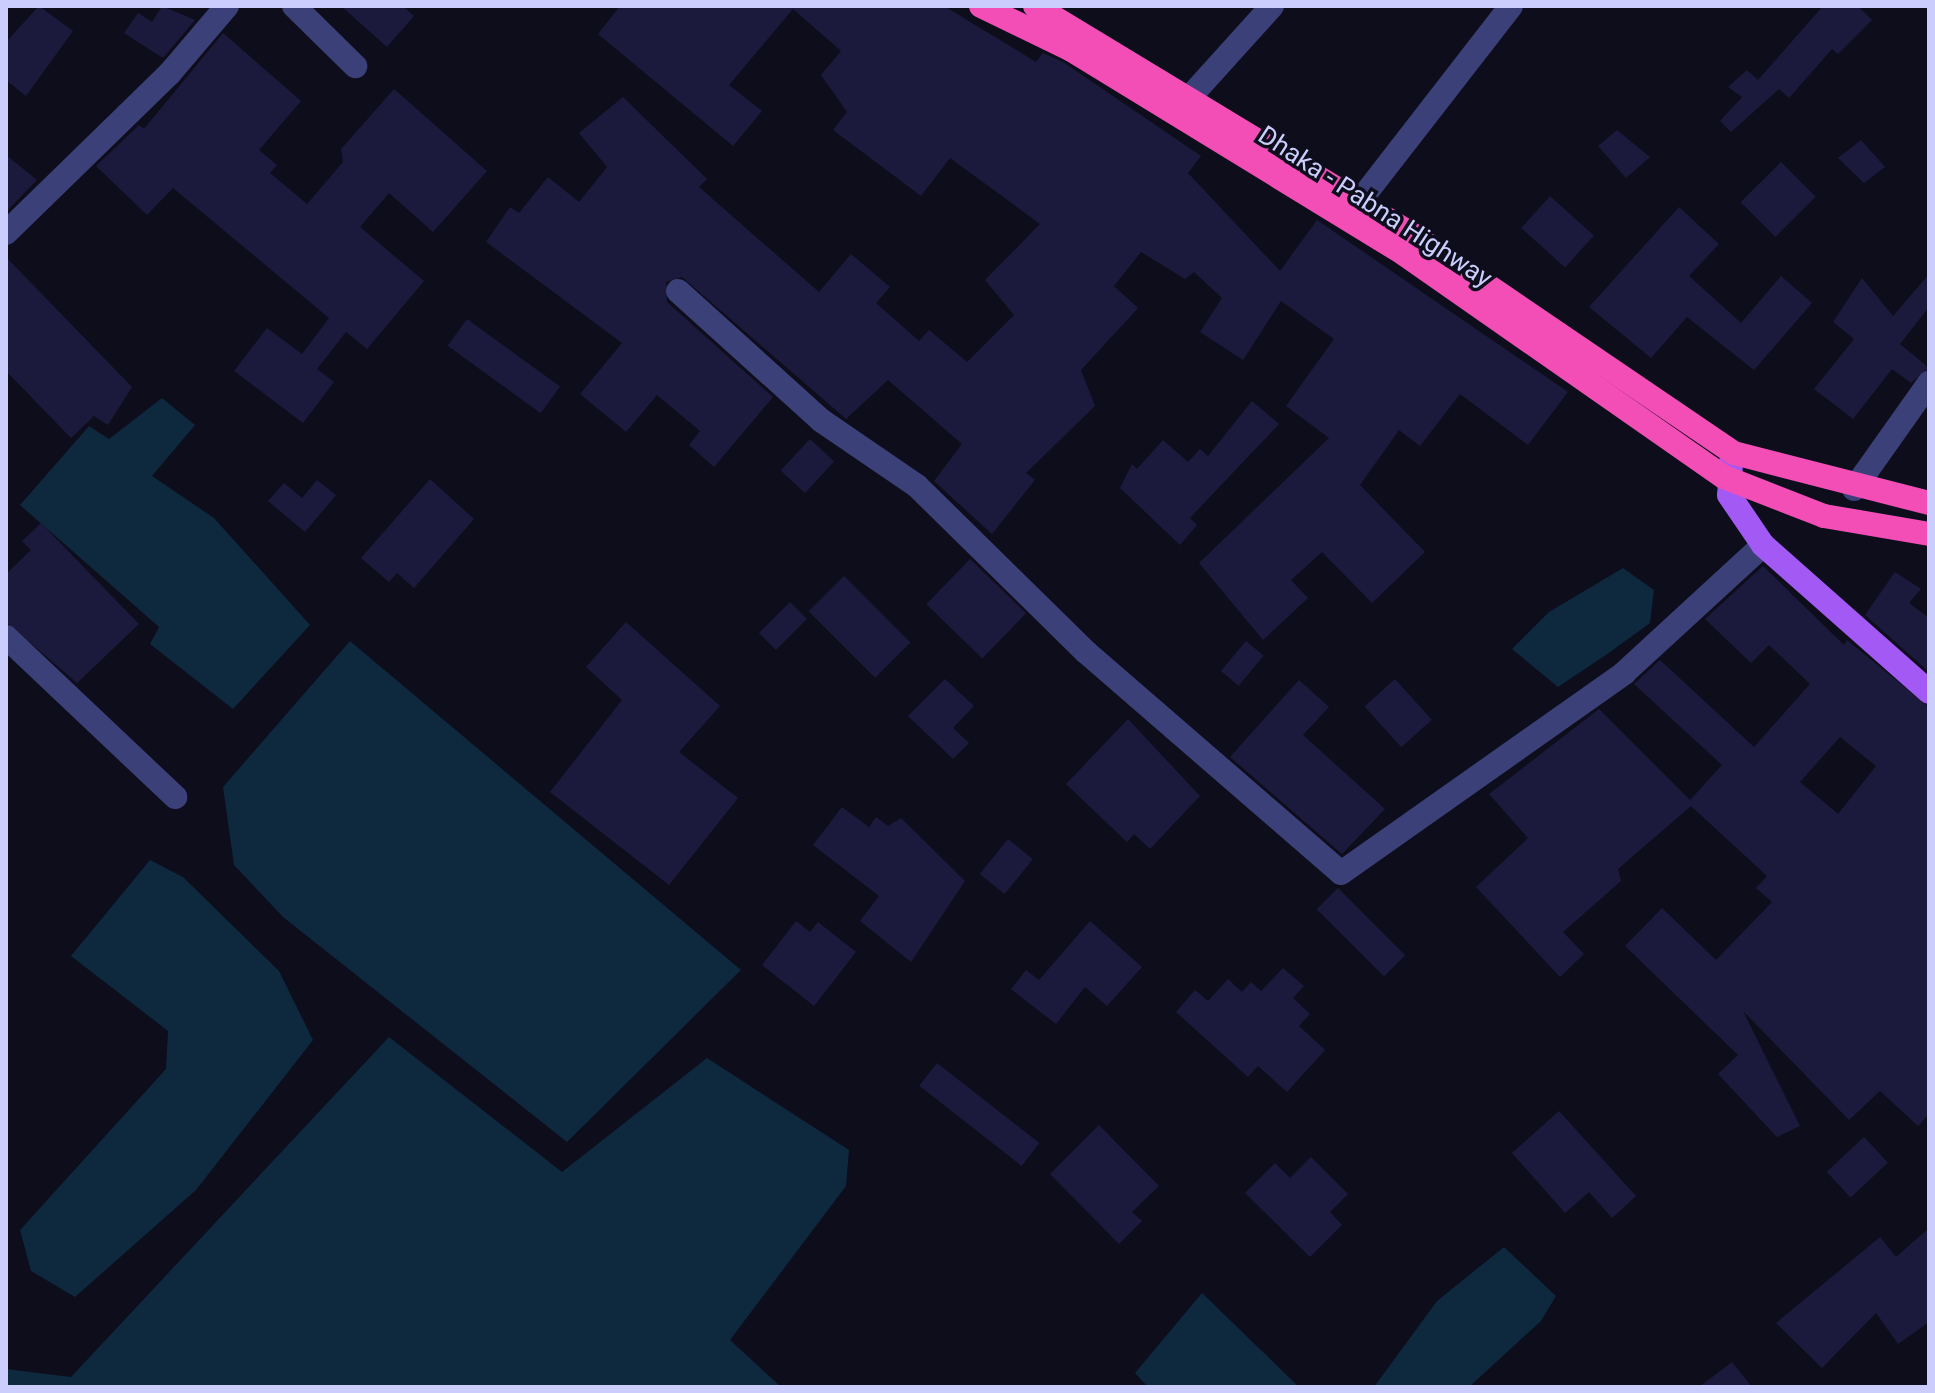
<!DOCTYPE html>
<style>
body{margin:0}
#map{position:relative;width:1935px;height:1393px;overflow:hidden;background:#0d0d1c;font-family:Roboto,sans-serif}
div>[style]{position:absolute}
.water>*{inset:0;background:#0e283e}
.building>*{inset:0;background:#1c1a3c;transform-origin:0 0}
.minor>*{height:24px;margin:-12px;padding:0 12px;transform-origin:12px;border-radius:12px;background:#3b4178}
.major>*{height:24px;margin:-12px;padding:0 12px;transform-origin:12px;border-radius:12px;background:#a359f4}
.highway>*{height:24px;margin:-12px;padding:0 12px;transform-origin:12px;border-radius:12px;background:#f34eb6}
span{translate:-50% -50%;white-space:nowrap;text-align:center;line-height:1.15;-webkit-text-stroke:7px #0d0d1c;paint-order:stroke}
.street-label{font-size:26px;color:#cbcdfc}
.frame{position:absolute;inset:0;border:8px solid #cbcdfc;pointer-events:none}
</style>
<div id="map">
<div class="water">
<i style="clip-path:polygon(162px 398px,195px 425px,152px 476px,214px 518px,310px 625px,233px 709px,150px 644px,159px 627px,20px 505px,89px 426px,109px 439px)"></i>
<i style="clip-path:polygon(1623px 568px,1654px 590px,1650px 623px,1606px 655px,1558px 687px,1512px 649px,1549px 612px)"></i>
<i style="clip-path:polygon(350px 641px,741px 970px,567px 1142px,283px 917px,234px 865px,223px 787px)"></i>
<i style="clip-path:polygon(150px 860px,183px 877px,279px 971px,313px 1040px,196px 1190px,75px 1297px,31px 1271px,20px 1230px,166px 1069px,168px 1031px,71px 956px)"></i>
<i style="clip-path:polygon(389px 1037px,562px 1172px,707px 1058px,849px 1150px,846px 1186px,730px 1340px,781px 1387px,6px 1387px,6px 1369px,71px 1377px)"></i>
<i style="clip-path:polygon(1504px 1247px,1556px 1296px,1541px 1321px,1469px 1387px,1374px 1387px,1437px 1301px)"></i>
<i style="clip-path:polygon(1202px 1293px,1299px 1387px,1148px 1387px,1135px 1373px)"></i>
</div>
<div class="building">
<i style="clip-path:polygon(39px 6px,73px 31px,26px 96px,6px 80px,6px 42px)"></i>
<i style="clip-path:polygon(162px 6px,195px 20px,163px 58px,124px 33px,138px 13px,152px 22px)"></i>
<i style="clip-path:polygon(341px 6px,403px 6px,414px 16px,387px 47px)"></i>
<i style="clip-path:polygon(620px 6px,944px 6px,1036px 62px,1043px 53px,1063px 62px,1201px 156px,1188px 173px,1280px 271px,1317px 220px,1568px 392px,1528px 445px,1460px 394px,1420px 446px,1399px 430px,1360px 485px,1425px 552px,1372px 603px,1322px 552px,1291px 580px,1308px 598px,1263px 640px,1199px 563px,1329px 438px,1286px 406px,1334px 339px,1281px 301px,1243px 360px,1200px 332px,1222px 298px,1194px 272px,1185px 279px,1141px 252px,1114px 286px,1138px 308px,1081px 370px,1095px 406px,1026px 473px,1035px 480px,992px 534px,934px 481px,962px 444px,888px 380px,846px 419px,682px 277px,666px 282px,667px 302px,773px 397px,714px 467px,689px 445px,700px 431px,657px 395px,626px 432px,580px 394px,622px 343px,486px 242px,510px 207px,519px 213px,548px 177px,579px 202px,607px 167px,579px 133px,623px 97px,707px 179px,699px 187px,819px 292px,851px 254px,890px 287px,876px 303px,919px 341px,929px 330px,967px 362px,1014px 315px,985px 280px,1040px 224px,950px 158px,921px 196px,833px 130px,847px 112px,821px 75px,841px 51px,793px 9px,729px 85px,762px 111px,733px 146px,598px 34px)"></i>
<i style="clip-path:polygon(1823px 6px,1858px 6px,1872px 20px,1838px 54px,1832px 49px,1789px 98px,1779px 89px,1731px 132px,1720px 121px,1742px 97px,1728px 87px,1747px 70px,1758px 80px)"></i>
<i style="clip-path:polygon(223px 33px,301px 101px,259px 150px,277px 165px,270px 173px,307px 204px,343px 162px,341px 149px,394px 89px,487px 171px,433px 232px,389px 193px,360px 227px,424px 281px,367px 349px,346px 332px,317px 369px,334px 382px,303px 423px,234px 371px,267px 328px,302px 354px,329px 318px,173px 188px,147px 215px,96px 166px,139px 125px,144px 129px)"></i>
<i style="clip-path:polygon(1617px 130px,1650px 157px,1626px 178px,1598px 146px)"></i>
<i style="clip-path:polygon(1861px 140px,1885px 167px,1864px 183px,1838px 158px)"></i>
<i style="clip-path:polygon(6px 155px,37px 180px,6px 212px)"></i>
<i style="left:1781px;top:162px;width:49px;height:57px;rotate:45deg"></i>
<i style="left:1550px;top:196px;width:59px;height:43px;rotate:42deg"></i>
<i style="clip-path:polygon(1679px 207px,1719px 244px,1689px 276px,1741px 323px,1781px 276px,1812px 303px,1754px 370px,1687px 317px,1651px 358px,1589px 307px)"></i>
<i style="clip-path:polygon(6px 257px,132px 387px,108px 425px,94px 416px,71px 438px,6px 371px)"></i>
<i style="clip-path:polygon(1929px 274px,1929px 307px,1900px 344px,1929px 368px,1911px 383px,1892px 369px,1853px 419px,1814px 389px,1854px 339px,1833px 322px,1862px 278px,1893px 316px)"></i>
<i style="left:467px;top:319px;width:115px;height:33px;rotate:36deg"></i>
<i style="clip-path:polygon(1252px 401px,1279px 424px,1190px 518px,1197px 525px,1180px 545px,1120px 488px,1132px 464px,1137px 469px,1163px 440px,1188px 462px,1200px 449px,1208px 456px)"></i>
<i style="left:810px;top:439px;width:33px;height:43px;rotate:43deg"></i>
<i style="clip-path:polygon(430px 479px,474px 519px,414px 588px,397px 573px,389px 582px,361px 558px)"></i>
<i style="clip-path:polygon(317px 480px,336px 495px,305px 532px,268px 501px,284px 483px,302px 498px)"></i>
<i style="clip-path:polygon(41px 523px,139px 624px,77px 683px,6px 622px,6px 574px,31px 550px,22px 541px)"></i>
<i style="left:970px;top:559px;width:78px;height:63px;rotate:44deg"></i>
<i style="clip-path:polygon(evenodd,1763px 566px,1844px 645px,1847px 640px,1929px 707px,1929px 1114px,1918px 1126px,1880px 1091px,1849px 1120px,1743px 1011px,1800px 1126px,1777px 1137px,1718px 1074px,1738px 1055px,1625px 946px,1662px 908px,1716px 960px,1772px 902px,1756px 888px,1767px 876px,1691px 806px,1618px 869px,1621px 881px,1563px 932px,1584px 954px,1560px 977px,1476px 887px,1528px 838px,1489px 794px,1599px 709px,1690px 800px,1722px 765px,1634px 684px,1660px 660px,1754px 747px,1810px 684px,1769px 645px,1751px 663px,1705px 619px,1763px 566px,1840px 737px,1876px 766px,1838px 814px,1800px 782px,1840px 737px)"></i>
<i style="clip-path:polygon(1895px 572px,1921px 589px,1909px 603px,1929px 618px,1929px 672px,1865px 615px)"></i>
<i style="left:844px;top:576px;width:94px;height:50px;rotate:45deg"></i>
<i style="left:790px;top:602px;width:24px;height:44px;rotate:45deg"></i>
<i style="clip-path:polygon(626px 622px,720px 706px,679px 752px,738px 798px,669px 885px,550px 792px,622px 700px,586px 667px)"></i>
<i style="left:1246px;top:641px;width:23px;height:39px;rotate:40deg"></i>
<i style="clip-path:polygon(945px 679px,974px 706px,953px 728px,969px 743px,953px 759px,908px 716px)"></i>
<i style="left:1395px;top:679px;width:55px;height:41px;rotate:48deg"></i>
<i style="clip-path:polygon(1299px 680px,1329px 707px,1303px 735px,1385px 809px,1342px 854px,1230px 757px)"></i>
<i style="clip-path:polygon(1128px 719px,1200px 796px,1150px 849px,1134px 834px,1127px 842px,1066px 784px)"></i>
<i style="clip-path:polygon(842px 807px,869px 827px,876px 817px,888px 826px,901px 818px,965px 881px,911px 962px,860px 921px,879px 896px,813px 845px)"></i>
<i style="left:1008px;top:839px;width:32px;height:45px;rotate:39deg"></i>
<i style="left:1338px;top:888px;width:95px;height:30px;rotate:45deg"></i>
<i style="clip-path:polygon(796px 921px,810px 932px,818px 922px,856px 952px,814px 1006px,762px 965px)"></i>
<i style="clip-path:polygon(1090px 921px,1142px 967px,1107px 1006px,1085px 987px,1056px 1024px,1011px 989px,1026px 970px,1039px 980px)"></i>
<i style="clip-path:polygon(1283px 968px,1304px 986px,1293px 998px,1310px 1014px,1299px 1026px,1325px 1050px,1287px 1092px,1258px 1066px,1248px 1077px,1176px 1012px,1195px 990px,1208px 1001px,1228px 979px,1242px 992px,1251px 982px,1261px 991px)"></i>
<i style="left:937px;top:1063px;width:130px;height:29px;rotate:38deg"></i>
<i style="clip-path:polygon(1559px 1111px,1636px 1196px,1612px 1218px,1589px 1192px,1565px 1213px,1512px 1153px)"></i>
<i style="clip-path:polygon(1099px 1125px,1159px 1186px,1132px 1212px,1142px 1221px,1119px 1244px,1050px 1174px)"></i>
<i style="left:1864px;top:1137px;width:35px;height:51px;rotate:47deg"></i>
<i style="clip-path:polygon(1311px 1157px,1348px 1194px,1330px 1212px,1342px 1225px,1310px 1257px,1245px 1193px,1275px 1163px,1290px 1178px)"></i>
<i style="clip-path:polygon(1929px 1228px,1929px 1322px,1898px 1344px,1876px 1313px,1822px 1368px,1776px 1323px,1880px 1237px,1896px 1257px)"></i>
<i style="clip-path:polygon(1732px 1362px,1752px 1387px,1699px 1387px)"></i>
</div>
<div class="minor">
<i style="left:294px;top:6px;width:86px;rotate:44.5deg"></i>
<i style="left:1189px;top:98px;width:124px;rotate:-47.9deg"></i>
<i style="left:1359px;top:202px;width:248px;rotate:-52.2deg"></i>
<i style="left:6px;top:233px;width:229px;rotate:-44.3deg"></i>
<i style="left:170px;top:73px;width:88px;rotate:-49.6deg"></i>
<i style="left:678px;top:291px;width:194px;rotate:42.1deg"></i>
<i style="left:822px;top:421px;width:115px;rotate:34.4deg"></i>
<i style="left:917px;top:486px;width:237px;rotate:44.5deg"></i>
<i style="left:1086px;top:652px;width:337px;rotate:40.9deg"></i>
<i style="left:1341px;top:873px;width:347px;rotate:-35.2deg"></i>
<i style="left:1624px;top:673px;width:189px;rotate:-42.6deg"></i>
<i style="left:1854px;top:489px;width:130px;rotate:-54.7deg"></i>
<i style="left:6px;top:637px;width:233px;rotate:43.4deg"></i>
</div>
<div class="major">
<i style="left:1731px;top:462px;width:33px;rotate:93deg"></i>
<i style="left:1729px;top:495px;width:60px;rotate:55.8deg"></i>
<i style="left:1763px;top:545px;width:222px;rotate:41.5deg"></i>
</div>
<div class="highway">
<i style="left:981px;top:6px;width:99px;rotate:25.8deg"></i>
<i style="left:1070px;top:49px;width:392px;rotate:31.5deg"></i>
<i style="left:1404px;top:254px;width:390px;rotate:34.9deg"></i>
<i style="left:1724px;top:477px;width:107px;rotate:21.3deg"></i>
<i style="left:1824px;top:516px;width:107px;rotate:9.7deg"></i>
<i style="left:1035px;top:6px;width:446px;rotate:31.2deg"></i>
<i style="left:1416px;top:237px;width:384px;rotate:34.2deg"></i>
<i style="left:1734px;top:453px;width:201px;rotate:14.4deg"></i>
</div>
<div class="street-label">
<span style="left:1375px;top:207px;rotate:33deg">Dhaka - Pabna Highway</span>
</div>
<div class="frame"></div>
</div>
